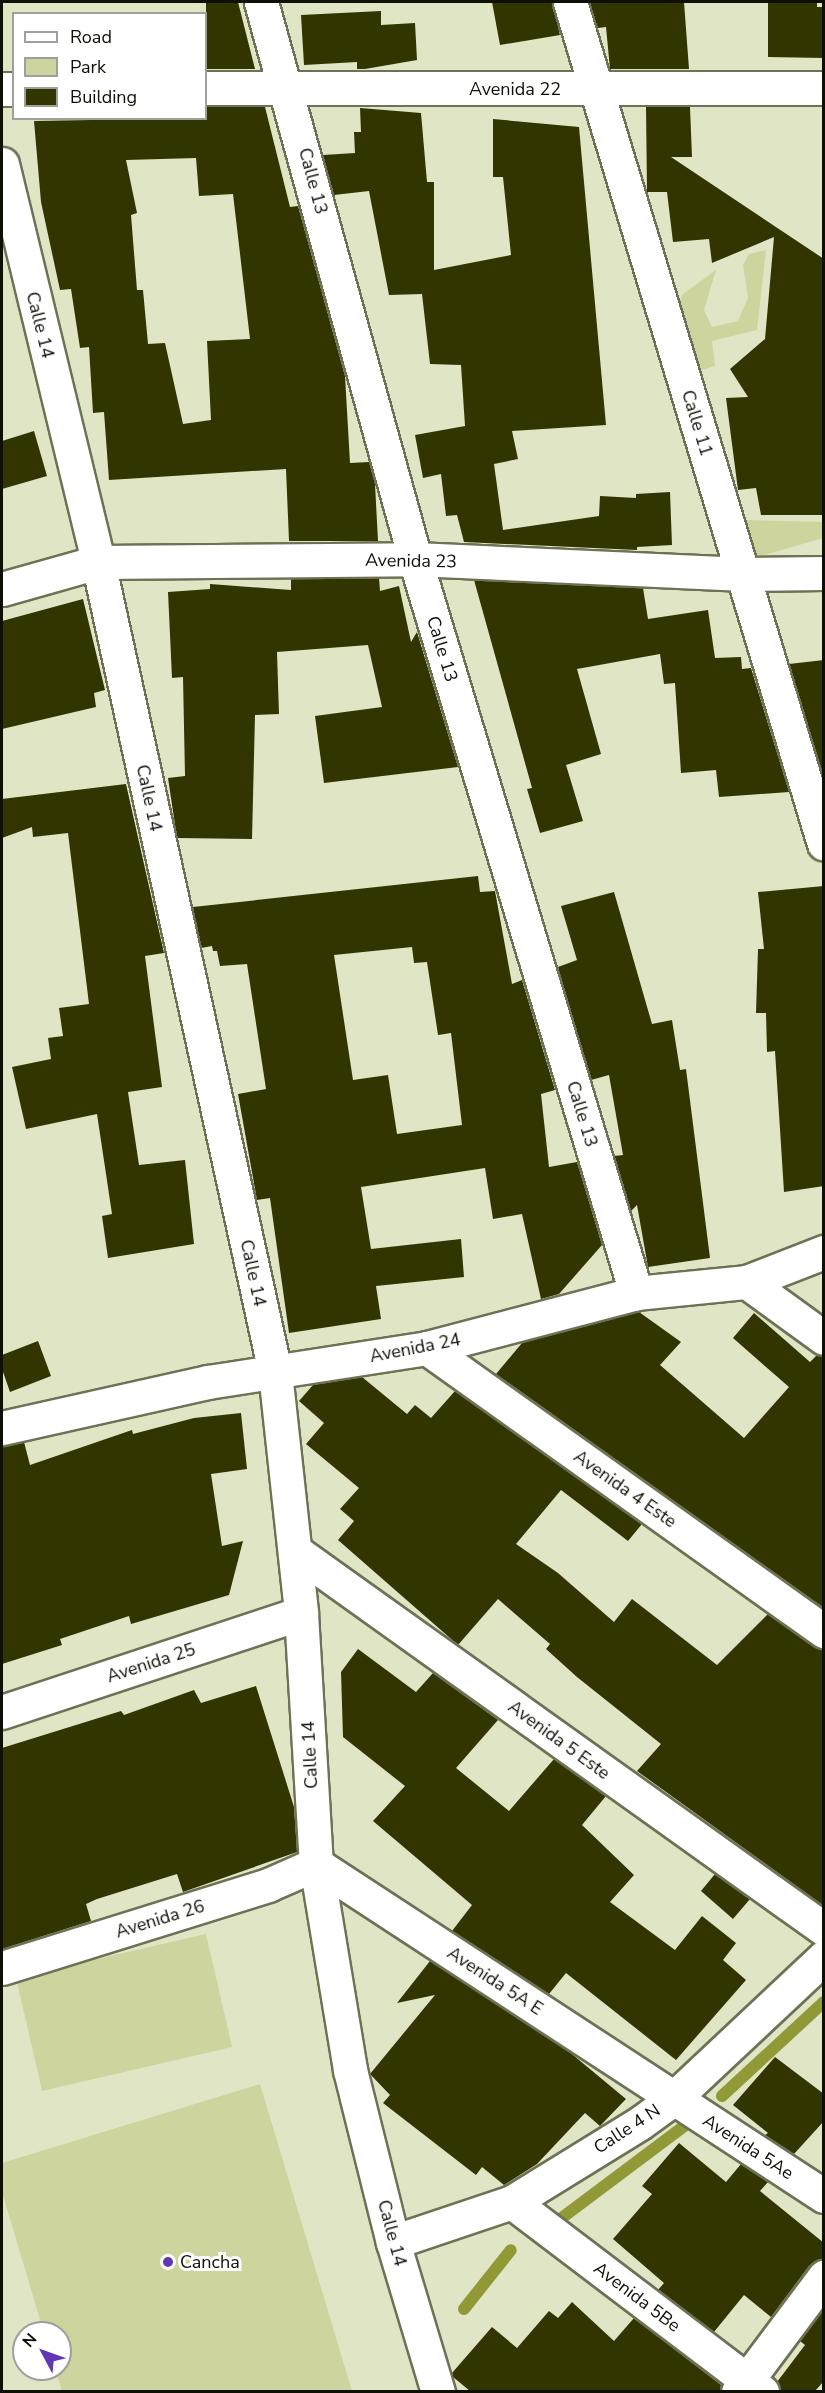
<!DOCTYPE html>
<style>
body{margin:0}
#map{position:relative;width:825px;height:2393px;overflow:hidden;background:#e0e5c5;font-family:"Nunito Sans",sans-serif}
div>[style]{position:absolute}
.green>*{inset:0;background:#ced49d;transform-origin:0 0}
.stream>*{height:12px;margin:-6px;padding:0 6px;transform-origin:6px;border-radius:6px;background:#919937}
.building>*{inset:0;background:#323500}
.roads{filter:drop-shadow(2px 0 #6e7155) drop-shadow(-2px 0 #6e7155) drop-shadow(0 2px #6e7155) drop-shadow(0 -2px #6e7155)}
.minor>*{height:33px;margin:-16.5px;padding:0 16.5px;transform-origin:16.5px;border-radius:16.5px;background:#fff}
.dots>*{width:16px;height:16px;translate:-50% -50%;box-sizing:border-box;border:3px solid #fff;border-radius:50%}
span{translate:-50% -50%;white-space:nowrap;text-align:center;line-height:1.15;-webkit-text-stroke:6px #fff;paint-order:stroke}
.street-label{font-size:18px;color:#0e0f05}
.poi-label{font-size:18px;color:#0e0f05}
.left{translate:0 -50%;text-align:left}
.frame{position:absolute;inset:0;border:3px solid #0e0f05;pointer-events:none}
.legend{position:absolute;left:12px;top:12px;width:195px;height:108px;box-sizing:border-box;background:#fff;border:2px solid #9f9f9b;margin:0;padding:8px 10px;list-style:none;font-size:18px;color:#0e0f05}
.legend li{display:flex;align-items:center;gap:12px;height:30px}
.legend b{width:30px;border:2px solid #9f9f9b}
.north{position:absolute;left:12px;top:2321px;width:60px;height:60px;box-sizing:border-box;background:#fff;border:2px solid #9f9f9b;border-radius:50%;rotate:311deg;font-size:16px;font-weight:700;line-height:24px;text-align:center;color:#0e0f05}
.north::after{content:'';display:block;margin:auto;width:21px;height:27px;background:#6138b0;clip-path:polygon(50% 0,100% 100%,50% 72%,0 100%)}
</style>
<div id="map">
<div class="green">
<i style="clip-path:polygon(766px 250px,757px 330px,712px 341px,715px 366px,702px 370px,692px 358px,674px 311px,683px 294px,716px 270px,704px 310px,712px 327px,738px 321px,748px 298px,743px 265px,749px 254px)"></i>
<i style="clip-path:polygon(740px 520px,823px 522px,823px 538px,751px 559px)"></i>
<i style="left:206px;top:1934px;width:116px;height:195px;rotate:77deg"></i>
<i style="clip-path:polygon(260px 2084px,352px 2391px,62px 2391px,55px 2369px,60px 2369px,60px 2333px,44px 2333px,2px 2192px,2px 2163px)"></i>
</div>
<div class="stream">
<i style="left:722px;top:2096px;width:139px;rotate:-42.7deg"></i>
<i style="left:555px;top:2223px;width:170px;rotate:-36.9deg"></i>
<i style="left:464px;top:2309px;width:75px;rotate:-51.5deg"></i>
</div>
<div class="building">
<i style="clip-path:polygon(206px 2px,238px 2px,255px 69px,206px 69px)"></i>
<i style="clip-path:polygon(492px 2px,552px 2px,560px 35px,500px 45px)"></i>
<i style="clip-path:polygon(589px 2px,684px 2px,689px 69px,610px 69px,606px 27px,598px 28px)"></i>
<i style="clip-path:polygon(768px 2px,817px 2px,817px 7px,824px 7px,824px 58px,768px 57px)"></i>
<i style="clip-path:polygon(381px 11px,381px 25px,415px 23px,417px 60px,365px 69px,357px 69px,357px 62px,304px 65px,301px 15px)"></i>
<i style="clip-path:polygon(evenodd,206px 107px,265px 107px,290px 207px,298px 206px,345px 376px,350px 463px,369px 462px,375px 484px,378px 541px,289px 541px,286px 469px,109px 480px,104px 412px,93px 413px,89px 347px,80px 348px,71px 289px,60px 290px,41px 202px,34px 121px,206px 118px,206px 107px,196px 158px,199px 196px,233px 194px,250px 339px,207px 341px,211px 420px,183px 424px,165px 343px,148px 344px,143px 290px,137px 290px,131px 215px,137px 213px,126px 160px,196px 158px)"></i>
<i style="clip-path:polygon(646px 107px,690px 107px,692px 157px,671px 157px,824px 259px,824px 515px,761px 515px,756px 488px,738px 490px,726px 398px,748px 397px,730px 369px,765px 339px,774px 237px,712px 263px,709px 239px,673px 242px,667px 192px,647px 192px)"></i>
<i style="clip-path:polygon(360px 108px,421px 113px,427px 182px,434px 182px,434px 270px,511px 255px,503px 177px,493px 177px,493px 119px,579px 127px,606px 425px,512px 431px,518px 459px,494px 464px,503px 530px,599px 516px,600px 496px,636px 498px,636px 494px,670px 492px,672px 545px,637px 547px,637px 550px,464px 542px,457px 515px,446px 516px,441px 474px,423px 478px,415px 435px,465px 426px,461px 365px,430px 364px,422px 294px,389px 295px,369px 191px,334px 195px,323px 155px,355px 153px,354px 132px,361px 132px)"></i>
<i style="clip-path:polygon(34px 431px,47px 476px,2px 489px,2px 441px)"></i>
<i style="clip-path:polygon(379px 578px,380px 591px,399px 586px,411px 642px,417px 632px,458px 767px,324px 783px,315px 716px,382px 707px,368px 645px,277px 652px,279px 714px,255px 715px,252px 839px,177px 838px,168px 778px,185px 776px,183px 677px,172px 678px,168px 592px,210px 589px,210px 584px,291px 590px,291px 579px)"></i>
<i style="clip-path:polygon(474px 580px,643px 588px,648px 619px,708px 610px,715px 658px,741px 657px,742px 669px,751px 668px,789px 792px,719px 797px,716px 770px,681px 773px,675px 683px,664px 684px,660px 654px,577px 669px,601px 754px,566px 765px,583px 821px,540px 833px,527px 789px,532px 788px)"></i>
<i style="clip-path:polygon(83px 599px,105px 690px,94px 693px,96px 707px,2px 729px,2px 621px)"></i>
<i style="clip-path:polygon(824px 660px,824px 777px,789px 664px)"></i>
<i style="clip-path:polygon(126px 784px,164px 953px,145px 956px,162px 1087px,128px 1092px,139px 1165px,185px 1160px,194px 1244px,108px 1258px,102px 1216px,112px 1214px,97px 1114px,26px 1129px,12px 1067px,51px 1059px,48px 1038px,63px 1036px,59px 1008px,89px 1004px,68px 833px,33px 837px,32px 827px,2px 838px,2px 799px)"></i>
<i style="clip-path:polygon(evenodd,478px 876px,480px 892px,495px 891px,512px 984px,522px 980px,555px 1090px,541px 1094px,549px 1167px,577px 1162px,602px 1245px,559px 1294px,541px 1299px,522px 1214px,493px 1219px,485px 1168px,361px 1187px,371px 1249px,461px 1239px,464px 1277px,376px 1286px,381px 1319px,289px 1333px,270px 1198px,257px 1200px,238px 1094px,266px 1089px,247px 964px,220px 966px,217px 951px,213px 951px,212px 946px,201px 948px,193px 907px,478px 876px,412px 947px,414px 963px,427px 962px,438px 1035px,451px 1033px,462px 1125px,397px 1134px,388px 1075px,353px 1080px,334px 955px,412px 947px)"></i>
<i style="clip-path:polygon(824px 886px,824px 1186px,784px 1192px,775px 1051px,767px 1052px,766px 1013px,756px 1013px,758px 949px,764px 949px,758px 892px)"></i>
<i style="clip-path:polygon(614px 892px,652px 1024px,672px 1020px,680px 1070px,686px 1069px,710px 1258px,648px 1267px,637px 1205px,631px 1211px,614px 1156px,623px 1155px,609px 1075px,591px 1080px,558px 967px,577px 960px,561px 906px)"></i>
<i style="clip-path:polygon(639px 1312px,681px 1342px,660px 1365px,744px 1438px,789px 1387px,733px 1338px,754px 1313px,810px 1362px,817px 1355px,824px 1356px,824px 1608px,496px 1374px,522px 1343px)"></i>
<i style="clip-path:polygon(38px 1341px,51px 1376px,10px 1392px,2px 1369px,2px 1355px)"></i>
<i style="clip-path:polygon(362px 1377px,407px 1414px,415px 1405px,431px 1418px,455px 1391px,642px 1524px,628px 1541px,561px 1490px,516px 1544px,558px 1573px,614px 1622px,632px 1599px,717px 1665px,768px 1614px,824px 1650px,824px 1906px,637px 1771px,661px 1744px,577px 1677px,546px 1649px,550px 1644px,498px 1599px,458px 1645px,338px 1540px,354px 1521px,340px 1509px,359px 1488px,306px 1444px,324px 1423px,299px 1401px,313px 1385px)"></i>
<i style="clip-path:polygon(241px 1413px,247px 1469px,211px 1474px,222px 1546px,243px 1541px,229px 1595px,131px 1624px,129px 1616px,60px 1639px,62px 1645px,2px 1664px,2px 1446px,24px 1442px,30px 1465px,132px 1430px,133px 1434px,194px 1418px)"></i>
<i style="clip-path:polygon(358px 1649px,416px 1692px,433px 1673px,498px 1720px,456px 1768px,509px 1811px,554px 1759px,606px 1796px,582px 1825px,634px 1875px,610px 1902px,675px 1950px,702px 1916px,736px 1943px,723px 1960px,746px 1980px,676px 2060px,566px 1973px,549px 1994px,452px 1931px,472px 1905px,373px 1821px,405px 1786px,343px 1737px,341px 1672px)"></i>
<i style="clip-path:polygon(256px 1686px,294px 1807px,297px 1852px,183px 1892px,177px 1874px,97px 1899px,86px 1904px,91px 1921px,2px 1949px,2px 1748px,121px 1711px,124px 1715px,194px 1690px,201px 1703px)"></i>
<i style="clip-path:polygon(715px 1874px,750px 1899px,733px 1919px,701px 1891px)"></i>
<i style="clip-path:polygon(430px 1961px,567px 2050px,626px 2099px,600px 2126px,585px 2113px,537px 2164px,504px 2185px,482px 2167px,476px 2175px,383px 2103px,390px 2095px,370px 2074px,435px 1995px,397px 2003px)"></i>
<i style="clip-path:polygon(775px 2057px,824px 2094px,824px 2121px,794px 2154px,765px 2135px,768px 2133px,733px 2105px)"></i>
<i style="clip-path:polygon(679px 2143px,726px 2182px,741px 2164px,768px 2182px,760px 2191px,824px 2243px,824px 2259px,809px 2266px,771px 2317px,744px 2295px,714px 2332px,658px 2290px,664px 2283px,613px 2239px,652px 2194px,642px 2186px)"></i>
<i style="clip-path:polygon(572px 2302px,614px 2341px,634px 2318px,721px 2385px,720px 2391px,470px 2391px,453px 2377px,452px 2373px,492px 2327px,517px 2348px,549px 2311px,558px 2318px)"></i>
<i style="clip-path:polygon(824px 2309px,824px 2381px,815px 2391px,780px 2391px,777px 2382px,805px 2345px,800px 2341px)"></i>
</div>
<div class="roads">
<div class="minor">
<i style="left:261px;top:2px;width:578px;rotate:74.54deg"></i>
<i style="left:415px;top:559px;width:767px;rotate:73.24deg"></i>
<i style="left:570px;top:2px;width:879px;rotate:73.21deg"></i>
<i style="left:206px;top:88px;width:618px"></i>
<i style="left:2px;top:89px;width:12px"></i>
<i style="left:2px;top:164px;width:409px;rotate:76.4deg"></i>
<i style="left:98px;top:562px;width:829px;rotate:77.67deg"></i>
<i style="left:275px;top:1372px;width:242px;rotate:83.8deg"></i>
<i style="left:301px;top:1613px;width:251px;rotate:86.6deg"></i>
<i style="left:316px;top:1864px;width:209px;rotate:80.6deg"></i>
<i style="left:350px;top:2070px;width:177px;rotate:76deg"></i>
<i style="left:393px;top:2242px;width:157px;rotate:73.3deg"></i>
<i style="left:2px;top:589px;width:100px;rotate:-15.7deg"></i>
<i style="left:98px;top:562px;width:317px;rotate:-0.5deg"></i>
<i style="left:415px;top:559px;width:329px;rotate:2.6deg"></i>
<i style="left:744px;top:574px;width:80px;rotate:-0.7deg"></i>
<i style="left:747px;top:1282px;width:95px;rotate:36deg"></i>
<i style="left:427px;top:1348px;width:488px;rotate:35.5deg"></i>
<i style="left:2px;top:1428px;width:211px;rotate:-12.6deg"></i>
<i style="left:208px;top:1382px;width:222px;rotate:-8.8deg"></i>
<i style="left:427px;top:1348px;width:216px;rotate:-14.7deg"></i>
<i style="left:636px;top:1293px;width:112px;rotate:-5.7deg"></i>
<i style="left:747px;top:1282px;width:83px;rotate:-21.3deg"></i>
<i style="left:295px;top:1551px;width:650px;rotate:35.55deg"></i>
<i style="left:2px;top:1712px;width:315px;rotate:-18.3deg"></i>
<i style="left:316px;top:1864px;width:607px;rotate:33.17deg"></i>
<i style="left:2px;top:1968px;width:279px;rotate:-17.3deg"></i>
<i style="left:268px;top:1885px;width:52px;rotate:-23.6deg"></i>
<i style="left:512px;top:2202px;width:314px;rotate:37.2deg"></i>
<i style="left:393px;top:2242px;width:126px;rotate:-18.6deg"></i>
<i style="left:512px;top:2202px;width:150px;rotate:-31.7deg"></i>
<i style="left:640px;top:2123px;width:41px;rotate:-36deg"></i>
<i style="left:673px;top:2099px;width:207px;rotate:-43.2deg"></i>
<i style="left:738px;top:2392px;width:144px;rotate:-53.2deg"></i>
</div>
</div>
<div class="dots">
<i style="left:168px;top:2262px;background:#6138b0"></i>
</div>
<div class="street-label">
<span style="left:515px;top:89px">Avenida 22</span>
<span style="left:313px;top:181px;rotate:75deg">Calle 13</span>
<span style="left:40px;top:325px;rotate:76deg">Calle 14</span>
<span style="left:697px;top:423px;rotate:73deg">Calle 11</span>
<span style="left:411px;top:561px;rotate:1deg">Avenida 23</span>
<span style="left:442px;top:649px;rotate:73deg">Calle 13</span>
<span style="left:149px;top:798px;rotate:78deg">Calle 14</span>
<span style="left:582px;top:1114px;rotate:73deg">Calle 13</span>
<span style="left:253px;top:1273px;rotate:78deg">Calle 14</span>
<span style="left:415px;top:1348px;rotate:-11deg">Avenida 24</span>
<span style="left:625px;top:1489px;rotate:35deg">Avenida 4 Este</span>
<span style="left:151px;top:1663px;rotate:-18deg">Avenida 25</span>
<span style="left:559px;top:1740px;rotate:36deg">Avenida 5 Este</span>
<span style="left:310px;top:1755px;rotate:-93deg">Calle 14</span>
<span style="left:160px;top:1919px;rotate:-17deg">Avenida 26</span>
<span style="left:495px;top:1981px;rotate:33deg">Avenida 5A E</span>
<span style="left:627px;top:2129px;rotate:-33deg">Calle 4 N</span>
<span style="left:748px;top:2147px;rotate:33deg">Avenida 5Ae</span>
<span style="left:392px;top:2233px;rotate:75deg">Calle 14</span>
<span style="left:637px;top:2297px;rotate:37deg">Avenida 5Be</span>
</div>
<div class="poi-label">
<span class="left" style="left:180px;top:2262px">Cancha</span>
</div>
<div class="frame"></div>
<ul class="legend">
<li><b style="height:8px;background:#fff"></b>Road</li>
<li><b style="height:16px;background:#ced49d"></b>Park</li>
<li><b style="height:16px;background:#323500"></b>Building</li>
</ul>
<div class="north">N</div>
</div>
